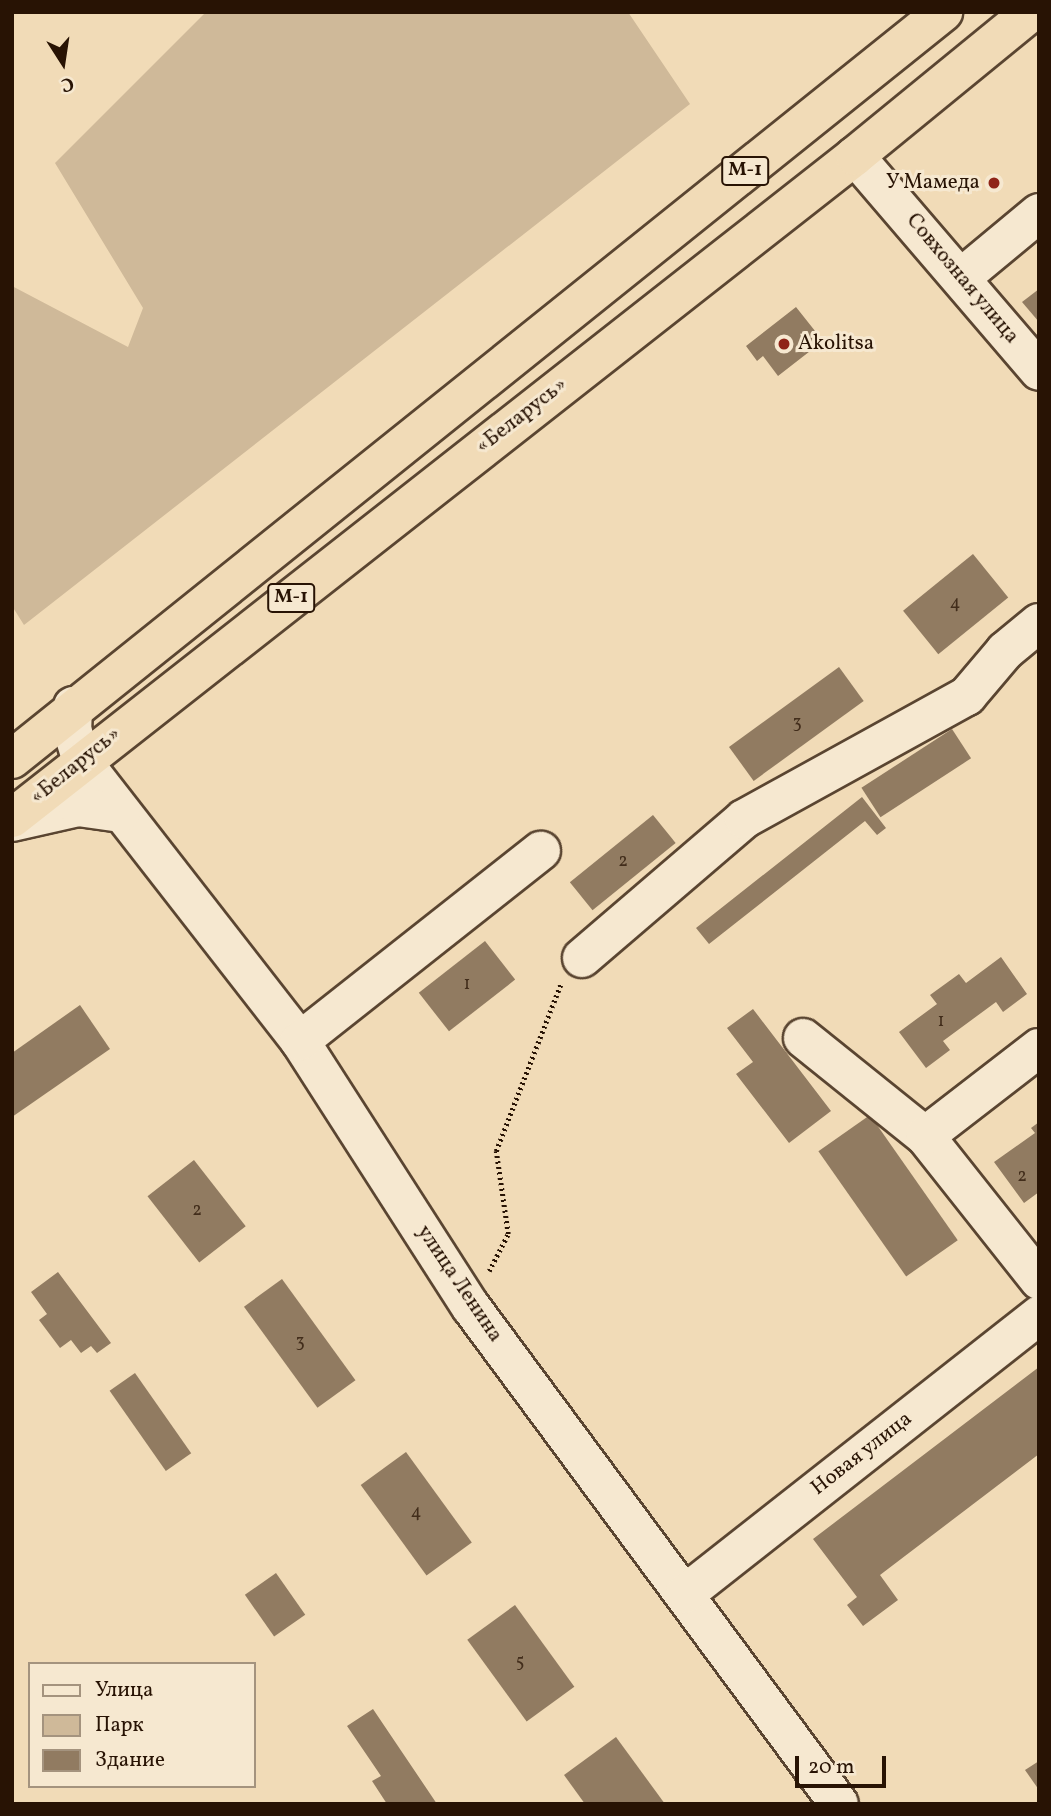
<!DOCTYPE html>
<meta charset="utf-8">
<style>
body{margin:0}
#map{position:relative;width:1051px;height:1816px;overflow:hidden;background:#f1dbb7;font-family:Vollkorn,serif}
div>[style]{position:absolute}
.green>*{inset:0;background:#cfb999}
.building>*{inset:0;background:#917b61;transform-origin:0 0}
.path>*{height:4.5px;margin-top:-2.25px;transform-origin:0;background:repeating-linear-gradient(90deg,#281304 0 2px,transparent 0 5.5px)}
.roads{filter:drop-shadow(2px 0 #5a4531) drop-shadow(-2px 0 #5a4531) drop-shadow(0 2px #5a4531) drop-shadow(0 -2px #5a4531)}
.minor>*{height:38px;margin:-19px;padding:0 19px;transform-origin:19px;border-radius:19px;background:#f6e8d0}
.highway>*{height:38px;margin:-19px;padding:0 19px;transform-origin:19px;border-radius:19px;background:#f1dbb7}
.dots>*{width:19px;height:19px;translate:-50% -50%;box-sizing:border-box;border:4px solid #f6e8d0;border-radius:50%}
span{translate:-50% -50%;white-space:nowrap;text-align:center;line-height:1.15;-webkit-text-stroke:6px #f6e8d0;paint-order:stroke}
.number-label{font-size:18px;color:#422d1b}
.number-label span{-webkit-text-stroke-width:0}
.shield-label span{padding:2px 5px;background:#f6e8d0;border:2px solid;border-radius:5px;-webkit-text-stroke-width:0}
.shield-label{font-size:19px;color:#281304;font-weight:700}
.poi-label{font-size:21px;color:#281304}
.right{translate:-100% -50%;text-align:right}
.left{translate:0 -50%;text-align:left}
.street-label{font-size:21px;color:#281304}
.frame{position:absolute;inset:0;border:14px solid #281304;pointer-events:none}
.legend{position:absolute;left:28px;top:1662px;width:228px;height:126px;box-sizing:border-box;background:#f6e8d0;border:2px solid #a4937e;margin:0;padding:9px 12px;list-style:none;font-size:21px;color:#281304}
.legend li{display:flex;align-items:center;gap:14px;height:35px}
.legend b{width:35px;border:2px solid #a4937e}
.north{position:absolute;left:28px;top:28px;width:70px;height:70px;-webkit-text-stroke:5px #f6e8d0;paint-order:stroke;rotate:168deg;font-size:19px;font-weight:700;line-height:28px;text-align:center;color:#281304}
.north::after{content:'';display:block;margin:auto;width:24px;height:32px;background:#281304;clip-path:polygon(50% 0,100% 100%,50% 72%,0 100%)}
.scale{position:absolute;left:795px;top:1756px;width:91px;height:32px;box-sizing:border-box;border:4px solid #281304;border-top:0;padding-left:9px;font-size:21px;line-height:24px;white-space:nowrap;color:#281304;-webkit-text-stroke:5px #f6e8d0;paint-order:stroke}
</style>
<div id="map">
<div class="green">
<i style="clip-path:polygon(206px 12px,628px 12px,690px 104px,24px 625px,12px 606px,12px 286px,128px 347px,143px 308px,55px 163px)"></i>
</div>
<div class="building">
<i style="clip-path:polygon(1039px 289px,1039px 322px,1022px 302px)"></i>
<i style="clip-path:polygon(796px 307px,823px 341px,778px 376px,763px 356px,757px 361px,746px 346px)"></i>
<i style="left:973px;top:554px;width:56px;height:90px;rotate:51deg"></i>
<i style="left:839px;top:667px;width:42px;height:136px;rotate:54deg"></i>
<i style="left:952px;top:729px;width:35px;height:108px;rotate:57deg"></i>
<i style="clip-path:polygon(862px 797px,886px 828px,877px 835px,865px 821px,709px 944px,696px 928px)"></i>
<i style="left:653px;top:815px;width:36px;height:107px;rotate:51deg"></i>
<i style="left:485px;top:941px;width:49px;height:84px;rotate:52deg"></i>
<i style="clip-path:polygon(1001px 957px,1027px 994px,1003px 1012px,996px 1002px,943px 1041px,950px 1050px,926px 1068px,899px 1032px,937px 1004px,930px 995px,959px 974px,966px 983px)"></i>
<i style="clip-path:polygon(80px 1005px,110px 1049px,12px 1117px,12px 1053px)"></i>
<i style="clip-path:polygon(753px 1009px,831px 1111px,789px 1143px,736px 1074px,753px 1062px,727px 1028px)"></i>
<i style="left:870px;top:1115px;width:153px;height:63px;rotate:55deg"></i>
<i style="clip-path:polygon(1039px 1122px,1039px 1192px,1024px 1203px,994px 1162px,1035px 1133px,1031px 1128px)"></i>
<i style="left:194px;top:1160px;width:84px;height:59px;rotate:52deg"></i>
<i style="clip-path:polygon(58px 1272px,111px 1343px,97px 1353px,91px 1346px,81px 1353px,71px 1340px,60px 1348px,39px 1320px,47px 1314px,31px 1292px)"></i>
<i style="left:282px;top:1279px;width:125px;height:47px;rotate:54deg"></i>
<i style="clip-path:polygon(1039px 1367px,1039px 1454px,880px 1575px,898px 1600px,863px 1626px,847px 1605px,857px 1597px,813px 1539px)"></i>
<i style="left:135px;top:1373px;width:98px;height:31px;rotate:55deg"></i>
<i style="left:406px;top:1452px;width:112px;height:56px;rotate:54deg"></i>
<i style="left:276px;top:1573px;width:51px;height:38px;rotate:55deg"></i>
<i style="left:515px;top:1605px;width:101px;height:59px;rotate:54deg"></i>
<i style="clip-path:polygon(373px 1709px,437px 1804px,387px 1804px,372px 1781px,381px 1776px,347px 1726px)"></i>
<i style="clip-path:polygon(616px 1737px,665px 1804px,585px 1804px,564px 1775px)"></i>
<i style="clip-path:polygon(1039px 1761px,1039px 1790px,1025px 1770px)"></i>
</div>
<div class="path">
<i style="left:489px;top:1271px;width:42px;rotate:-62.8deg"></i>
<i style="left:508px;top:1234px;width:84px;rotate:-98.2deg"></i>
<i style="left:496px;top:1151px;width:180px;rotate:-68.8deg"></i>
</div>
<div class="roads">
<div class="minor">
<i style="left:855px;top:156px;width:283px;rotate:49.4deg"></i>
<i style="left:962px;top:277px;width:100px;rotate:-39.7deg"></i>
<i style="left:73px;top:706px;width:23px;rotate:92deg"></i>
<i style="left:72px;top:729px;width:34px;rotate:73deg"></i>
<i style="left:82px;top:761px;width:355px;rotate:52.1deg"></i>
<i style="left:300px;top:1041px;width:316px;rotate:57.3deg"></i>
<i style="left:471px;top:1307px;width:618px;rotate:53.48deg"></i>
<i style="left:12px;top:822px;width:68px;rotate:-12.8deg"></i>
<i style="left:78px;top:807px;width:43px;rotate:7.9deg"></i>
<i style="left:582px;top:958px;width:213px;rotate:-40.6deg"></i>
<i style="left:744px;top:819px;width:255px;rotate:-28.9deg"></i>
<i style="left:967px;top:696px;width:59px;rotate:-49.8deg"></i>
<i style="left:1005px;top:651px;width:44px;rotate:-39.5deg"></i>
<i style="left:803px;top:1038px;width:156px;rotate:38.8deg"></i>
<i style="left:925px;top:1136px;width:184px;rotate:51.6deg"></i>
<i style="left:300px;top:1041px;width:307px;rotate:-38.3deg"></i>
<i style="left:925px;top:1136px;width:144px;rotate:-37.7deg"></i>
<i style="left:685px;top:1594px;width:451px;rotate:-38.2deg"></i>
</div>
<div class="highway">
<i style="left:12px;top:759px;width:1194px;rotate:-38.74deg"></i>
<i style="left:12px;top:818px;width:1072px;rotate:-38.14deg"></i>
<i style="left:855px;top:156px;width:227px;rotate:-39.3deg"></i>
</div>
</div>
<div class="dots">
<i style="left:994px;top:183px;background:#8f2418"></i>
<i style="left:784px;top:344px;background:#8f2418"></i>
</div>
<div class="number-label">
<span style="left:955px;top:604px">4</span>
<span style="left:797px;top:724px">3</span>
<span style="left:623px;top:862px">2</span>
<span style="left:467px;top:985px">1</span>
<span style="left:941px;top:1022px">1</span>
<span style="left:1022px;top:1177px">2</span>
<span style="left:197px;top:1211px">2</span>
<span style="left:300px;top:1343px">3</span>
<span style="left:416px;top:1513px">4</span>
<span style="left:520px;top:1663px">5</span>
</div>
<div class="shield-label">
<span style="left:745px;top:171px">М-1</span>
<span style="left:291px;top:598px">М-1</span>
</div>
<div class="poi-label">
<span class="right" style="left:980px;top:183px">У Мамеда</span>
<span class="left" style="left:798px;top:344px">Akolitsa</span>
</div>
<div class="street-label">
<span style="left:962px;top:279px;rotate:50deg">Совхозная улица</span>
<span style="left:522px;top:416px;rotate:-38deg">«Беларусь»</span>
<span style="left:76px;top:766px;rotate:-39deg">«Беларусь»</span>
<span style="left:459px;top:1284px;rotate:56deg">улица Ленина</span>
<span style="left:862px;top:1454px;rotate:-38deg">Новая улица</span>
</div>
<div class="frame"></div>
<ul class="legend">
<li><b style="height:9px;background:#f6e8d0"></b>Улица</li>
<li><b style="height:19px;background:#cfb999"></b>Парк</li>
<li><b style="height:19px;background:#917b61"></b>Здание</li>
</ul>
<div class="north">С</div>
<div class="scale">20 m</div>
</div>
